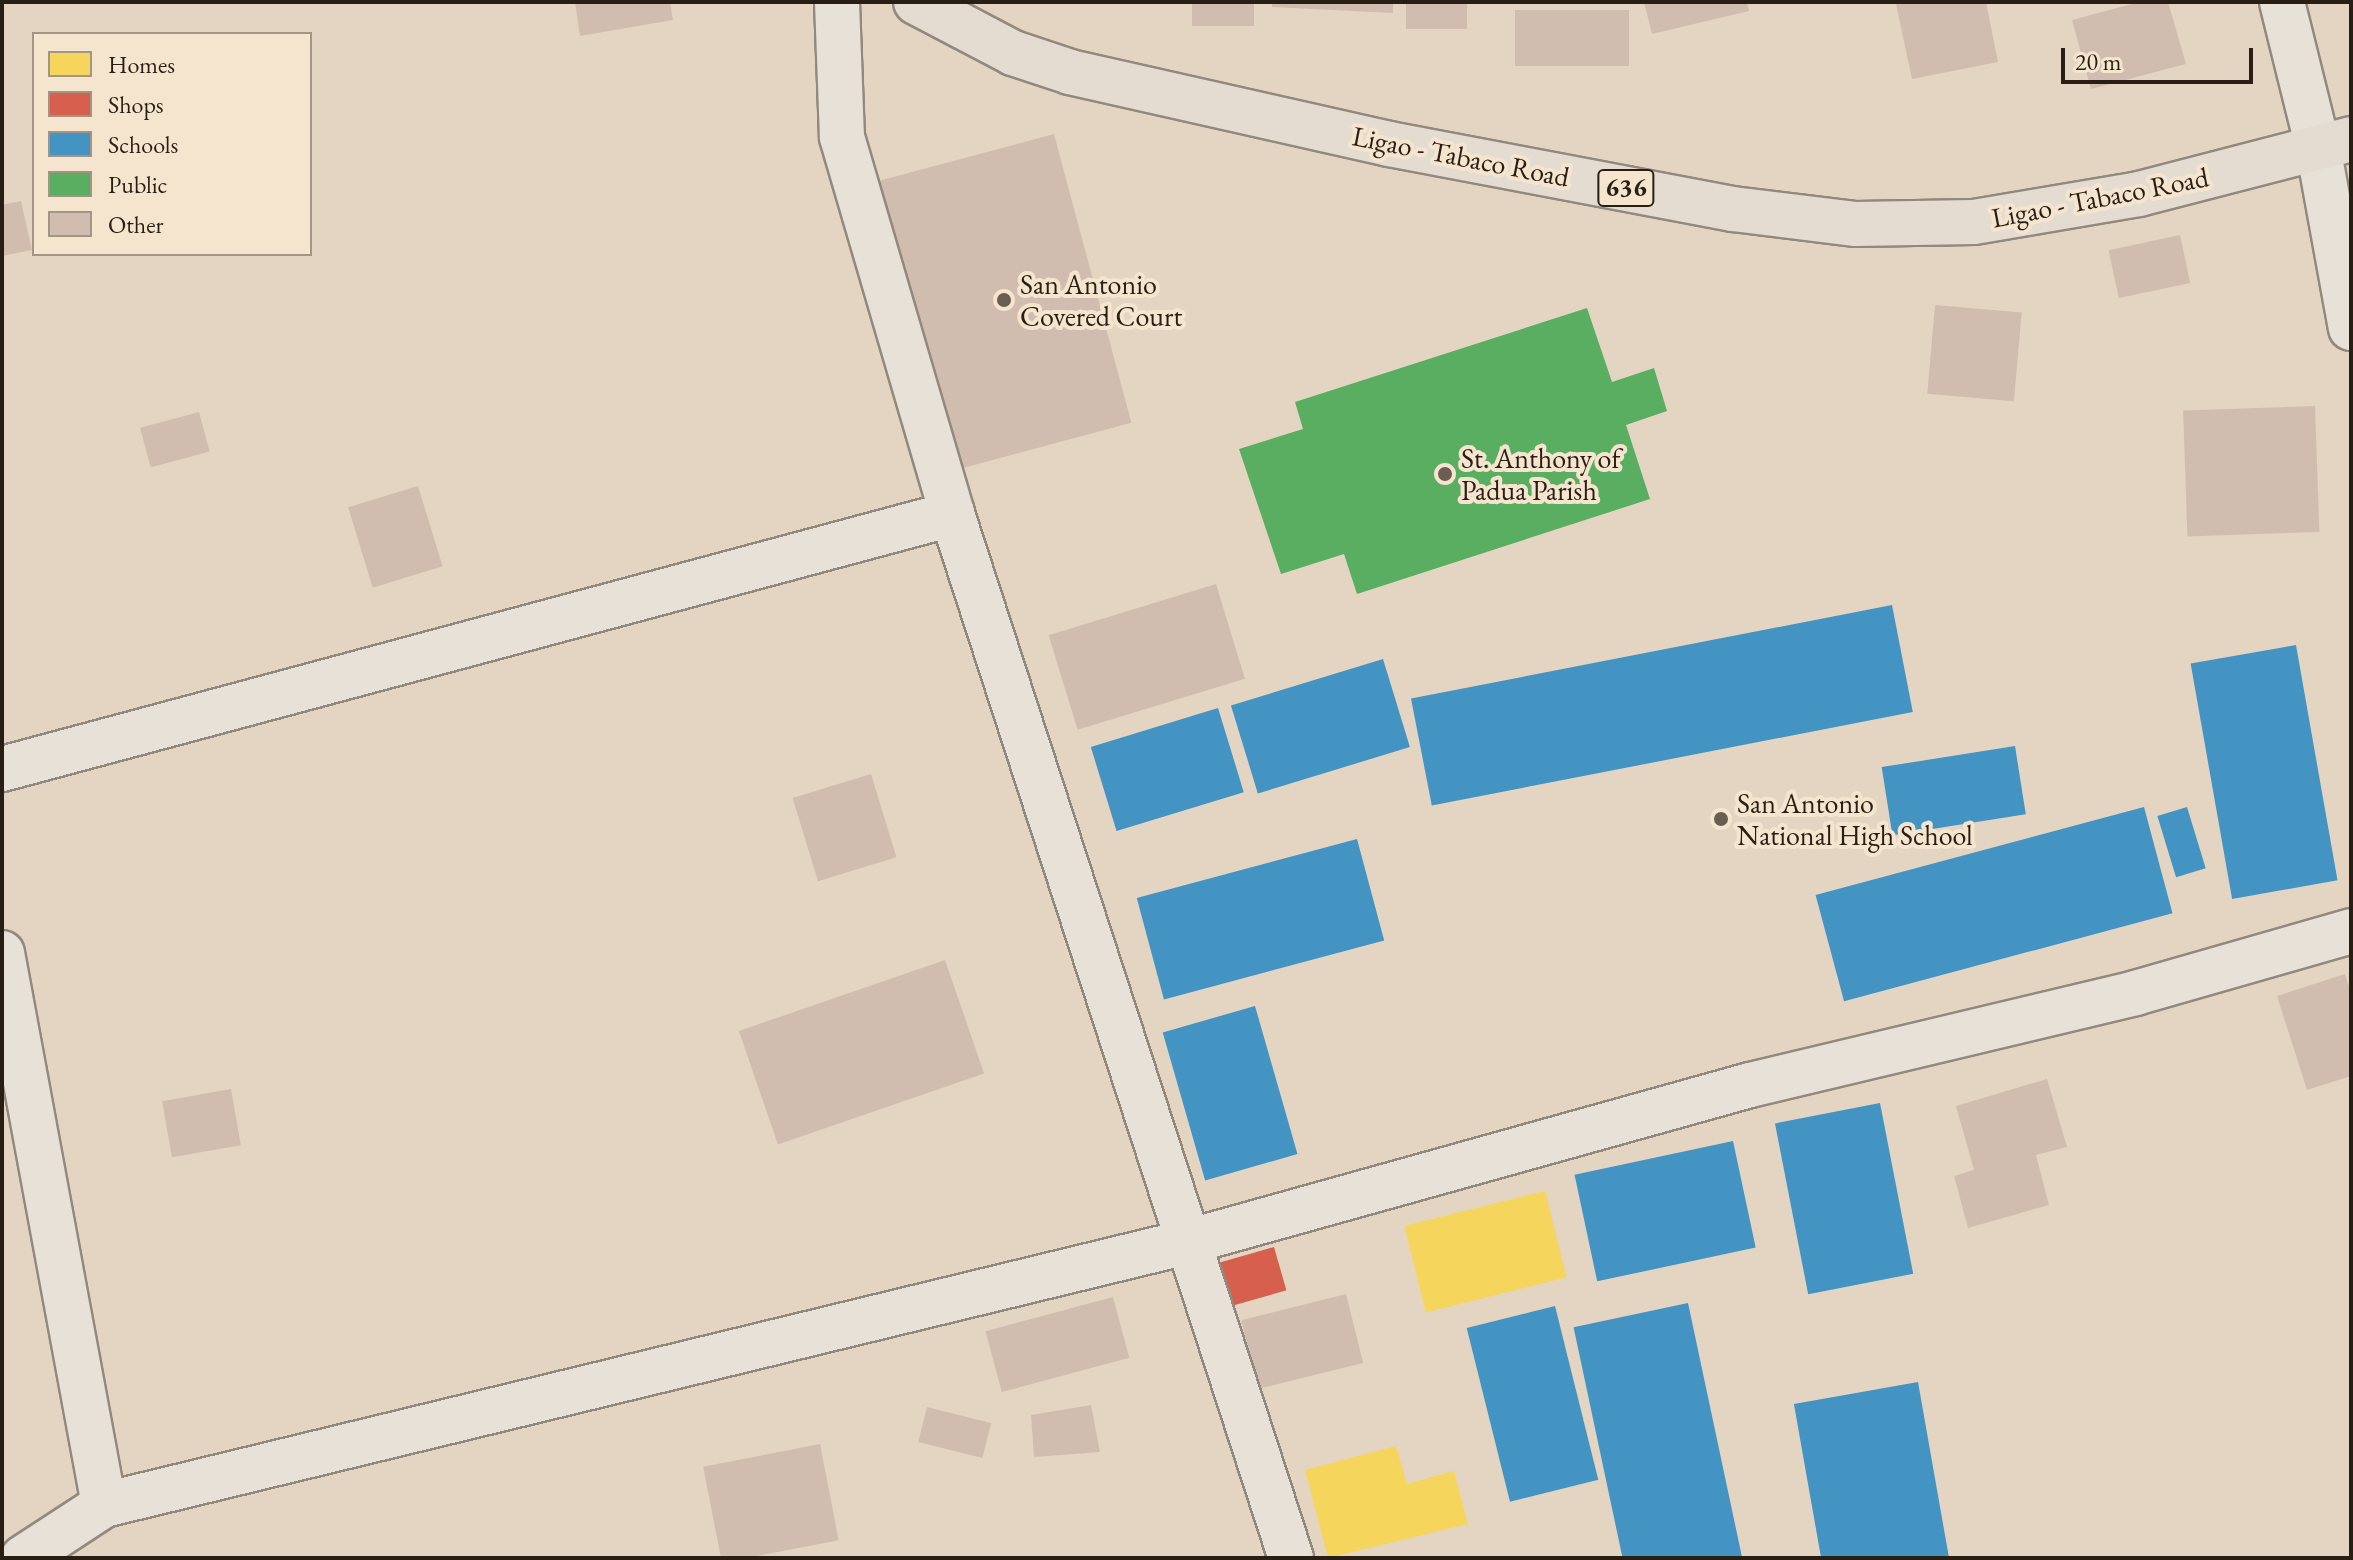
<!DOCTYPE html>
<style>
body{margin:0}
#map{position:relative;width:2353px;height:1560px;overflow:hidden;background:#e3d5c2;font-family:"EB Garamond",serif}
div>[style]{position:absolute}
.homes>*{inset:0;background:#f6d55c;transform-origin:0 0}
.shops>*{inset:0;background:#d6604d;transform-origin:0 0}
.schools>*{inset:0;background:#4393c3;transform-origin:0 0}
.public>*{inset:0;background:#5aae61}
.building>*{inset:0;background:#d1bdb0;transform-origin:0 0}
.roads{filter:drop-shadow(2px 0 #92897e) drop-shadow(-2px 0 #92897e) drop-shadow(0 2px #92897e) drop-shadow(0 -2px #92897e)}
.minor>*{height:44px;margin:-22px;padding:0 22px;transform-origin:22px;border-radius:22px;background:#e8e1d7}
.tertiary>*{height:44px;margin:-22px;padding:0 22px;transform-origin:22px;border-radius:22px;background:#e8e1d7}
.primary>*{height:44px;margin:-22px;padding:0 22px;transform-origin:22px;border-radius:22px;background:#e4dcd1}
.dots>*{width:22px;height:22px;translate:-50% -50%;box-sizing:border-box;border:4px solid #f5e5cf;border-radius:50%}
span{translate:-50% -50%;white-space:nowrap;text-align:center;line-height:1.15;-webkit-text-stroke:8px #f5e5cf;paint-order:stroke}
.shield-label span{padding:2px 6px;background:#f5e5cf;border:2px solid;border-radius:6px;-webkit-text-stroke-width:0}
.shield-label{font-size:26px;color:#281e13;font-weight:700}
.street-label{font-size:28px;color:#281e13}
.poi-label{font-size:28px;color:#281e13}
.left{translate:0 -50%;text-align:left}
.frame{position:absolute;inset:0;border:4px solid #281e13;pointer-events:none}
.legend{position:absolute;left:32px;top:32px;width:280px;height:224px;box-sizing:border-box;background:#f5e5cf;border:2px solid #a39584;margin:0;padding:10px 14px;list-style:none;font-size:24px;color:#281e13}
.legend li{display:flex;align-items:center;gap:16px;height:40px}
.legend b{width:40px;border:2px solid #a39584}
.scale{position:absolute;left:2061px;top:48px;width:192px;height:36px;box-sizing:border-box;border:4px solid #281e13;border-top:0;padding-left:10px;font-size:24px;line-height:28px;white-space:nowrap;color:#281e13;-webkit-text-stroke:6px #f5e5cf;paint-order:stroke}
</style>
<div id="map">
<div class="homes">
<i style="left:1545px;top:1191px;width:89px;height:145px;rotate:76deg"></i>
<i style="clip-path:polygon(1396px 1446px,1407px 1484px,1454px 1471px,1468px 1524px,1328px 1558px,1305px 1470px)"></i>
</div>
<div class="shops">
<i style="left:1274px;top:1247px;width:45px;height:69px;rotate:74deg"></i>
</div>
<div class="schools">
<i style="left:1892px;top:605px;width:109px;height:490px;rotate:79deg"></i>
<i style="left:2296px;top:645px;width:239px;height:107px;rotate:80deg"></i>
<i style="left:1383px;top:659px;width:92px;height:159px;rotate:73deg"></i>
<i style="left:1218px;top:708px;width:88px;height:133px;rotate:73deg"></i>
<i style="left:2015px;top:746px;width:69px;height:135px;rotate:81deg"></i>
<i style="left:2144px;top:807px;width:110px;height:340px;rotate:75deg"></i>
<i style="left:2187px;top:807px;width:64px;height:31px;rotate:73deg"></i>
<i style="left:1357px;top:839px;width:105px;height:228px;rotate:75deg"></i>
<i style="left:1255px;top:1006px;width:154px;height:96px;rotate:74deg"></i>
<i style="left:1880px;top:1103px;width:174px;height:107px;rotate:79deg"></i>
<i style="left:1733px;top:1141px;width:109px;height:162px;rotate:78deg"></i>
<i style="left:1688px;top:1303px;width:260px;height:117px;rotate:78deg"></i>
<i style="left:1555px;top:1306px;width:179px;height:91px;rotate:76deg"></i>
<i style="left:1918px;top:1382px;width:179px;height:126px;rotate:80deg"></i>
</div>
<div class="public">
<i style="clip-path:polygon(1587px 308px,1612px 382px,1654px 368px,1667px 411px,1626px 425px,1650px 499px,1357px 594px,1344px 554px,1281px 574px,1239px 449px,1303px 429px,1295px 402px)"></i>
</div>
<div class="building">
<i style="clip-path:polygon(575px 2px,670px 2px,673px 20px,580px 36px)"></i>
<i style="left:1192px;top:2px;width:62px;height:24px"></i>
<i style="clip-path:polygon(1272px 2px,1393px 2px,1393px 13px,1272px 7px)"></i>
<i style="left:1406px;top:2px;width:61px;height:27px"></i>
<i style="clip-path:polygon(1644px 2px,1747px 2px,1749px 11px,1652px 34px)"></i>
<i style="clip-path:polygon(1986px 2px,1998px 62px,1912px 79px,1896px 4px)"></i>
<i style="clip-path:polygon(2139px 2px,2168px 2px,2186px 64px,2091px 89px,2072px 20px)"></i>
<i style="left:1629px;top:10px;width:56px;height:114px;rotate:90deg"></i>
<i style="left:1054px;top:134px;width:299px;height:180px;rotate:75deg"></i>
<i style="clip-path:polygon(21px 201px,32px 250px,2px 256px,2px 205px)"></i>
<i style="left:2180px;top:235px;width:49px;height:73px;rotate:78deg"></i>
<i style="left:1935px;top:305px;width:87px;height:89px;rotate:5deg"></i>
<i style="left:2315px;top:406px;width:126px;height:132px;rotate:88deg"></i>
<i style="left:199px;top:412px;width:41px;height:61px;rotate:75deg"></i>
<i style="left:418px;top:486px;width:84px;height:73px;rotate:73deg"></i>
<i style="left:1216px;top:584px;width:99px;height:175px;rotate:73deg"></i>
<i style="left:871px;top:774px;width:87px;height:82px;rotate:73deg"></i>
<i style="left:945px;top:960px;width:120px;height:218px;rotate:71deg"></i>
<i style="clip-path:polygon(2345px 974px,2351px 993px,2351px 1076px,2307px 1090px,2277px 996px)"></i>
<i style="clip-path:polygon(2047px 1079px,2067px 1147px,2036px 1155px,2049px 1205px,1968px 1228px,1954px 1176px,1974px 1170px,1956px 1106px)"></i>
<i style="left:231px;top:1089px;width:57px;height:70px;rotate:80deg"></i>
<i style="left:1346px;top:1294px;width:71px;height:108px;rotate:76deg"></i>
<i style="left:1113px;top:1297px;width:63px;height:132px;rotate:75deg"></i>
<i style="clip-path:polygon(1091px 1405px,1100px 1452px,1034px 1457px,1031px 1415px)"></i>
<i style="left:927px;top:1407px;width:66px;height:36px;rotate:14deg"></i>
<i style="left:820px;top:1444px;width:98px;height:119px;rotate:79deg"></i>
</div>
<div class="roads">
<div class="minor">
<i style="left:2282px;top:2px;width:149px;rotate:76.1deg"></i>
<i style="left:2318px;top:147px;width:184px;rotate:79.7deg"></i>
<i style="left:2px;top:769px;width:984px;rotate:-15.03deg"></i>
<i style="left:2px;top:953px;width:561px;rotate:79.53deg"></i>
<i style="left:1187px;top:1242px;width:584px;rotate:-15.58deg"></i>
<i style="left:1750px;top:1085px;width:396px;rotate:-13.4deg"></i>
<i style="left:2135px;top:993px;width:225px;rotate:-16deg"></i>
</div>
<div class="tertiary">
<i style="left:837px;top:2px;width:135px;rotate:87.9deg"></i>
<i style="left:842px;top:137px;width:393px;rotate:73.7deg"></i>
<i style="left:952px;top:514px;width:1098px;rotate:72.01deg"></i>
<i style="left:23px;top:1558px;width:97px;rotate:-33.2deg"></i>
<i style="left:104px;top:1505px;width:1114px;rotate:-13.65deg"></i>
</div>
<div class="primary">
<i style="left:916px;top:2px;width:110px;rotate:27.7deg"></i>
<i style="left:1013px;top:53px;width:60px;rotate:18.4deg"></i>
<i style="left:1070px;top:72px;width:327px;rotate:12.7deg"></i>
<i style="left:1389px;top:144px;width:350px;rotate:10.7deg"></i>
<i style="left:1733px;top:209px;width:124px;rotate:7deg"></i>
<i style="left:1856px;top:224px;width:118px;rotate:-1deg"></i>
<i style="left:1974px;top:222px;width:167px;rotate:-9.6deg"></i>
<i style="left:2139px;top:194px;width:219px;rotate:-14.5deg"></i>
</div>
</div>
<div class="dots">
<i style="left:1004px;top:300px;background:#695e50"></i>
<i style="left:1445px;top:474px;background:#695e50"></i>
<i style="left:1721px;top:819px;background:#695e50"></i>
</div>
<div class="shield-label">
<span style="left:1626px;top:188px">636</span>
</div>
<div class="street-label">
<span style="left:1461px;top:156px;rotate:11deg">Ligao - Tabaco Road</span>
<span style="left:2100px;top:197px;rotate:-11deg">Ligao - Tabaco Road</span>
</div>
<div class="poi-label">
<span class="left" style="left:1020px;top:300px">San Antonio<br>Covered Court</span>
<span class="left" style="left:1461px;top:474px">St. Anthony of<br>Padua Parish</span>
<span class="left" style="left:1737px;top:819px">San Antonio<br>National High School</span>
</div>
<div class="frame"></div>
<ul class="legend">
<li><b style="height:22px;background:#f6d55c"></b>Homes</li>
<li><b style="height:22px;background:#d6604d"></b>Shops</li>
<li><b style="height:22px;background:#4393c3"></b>Schools</li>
<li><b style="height:22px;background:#5aae61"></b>Public</li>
<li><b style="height:22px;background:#d1bdb0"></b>Other</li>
</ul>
<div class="scale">20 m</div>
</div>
